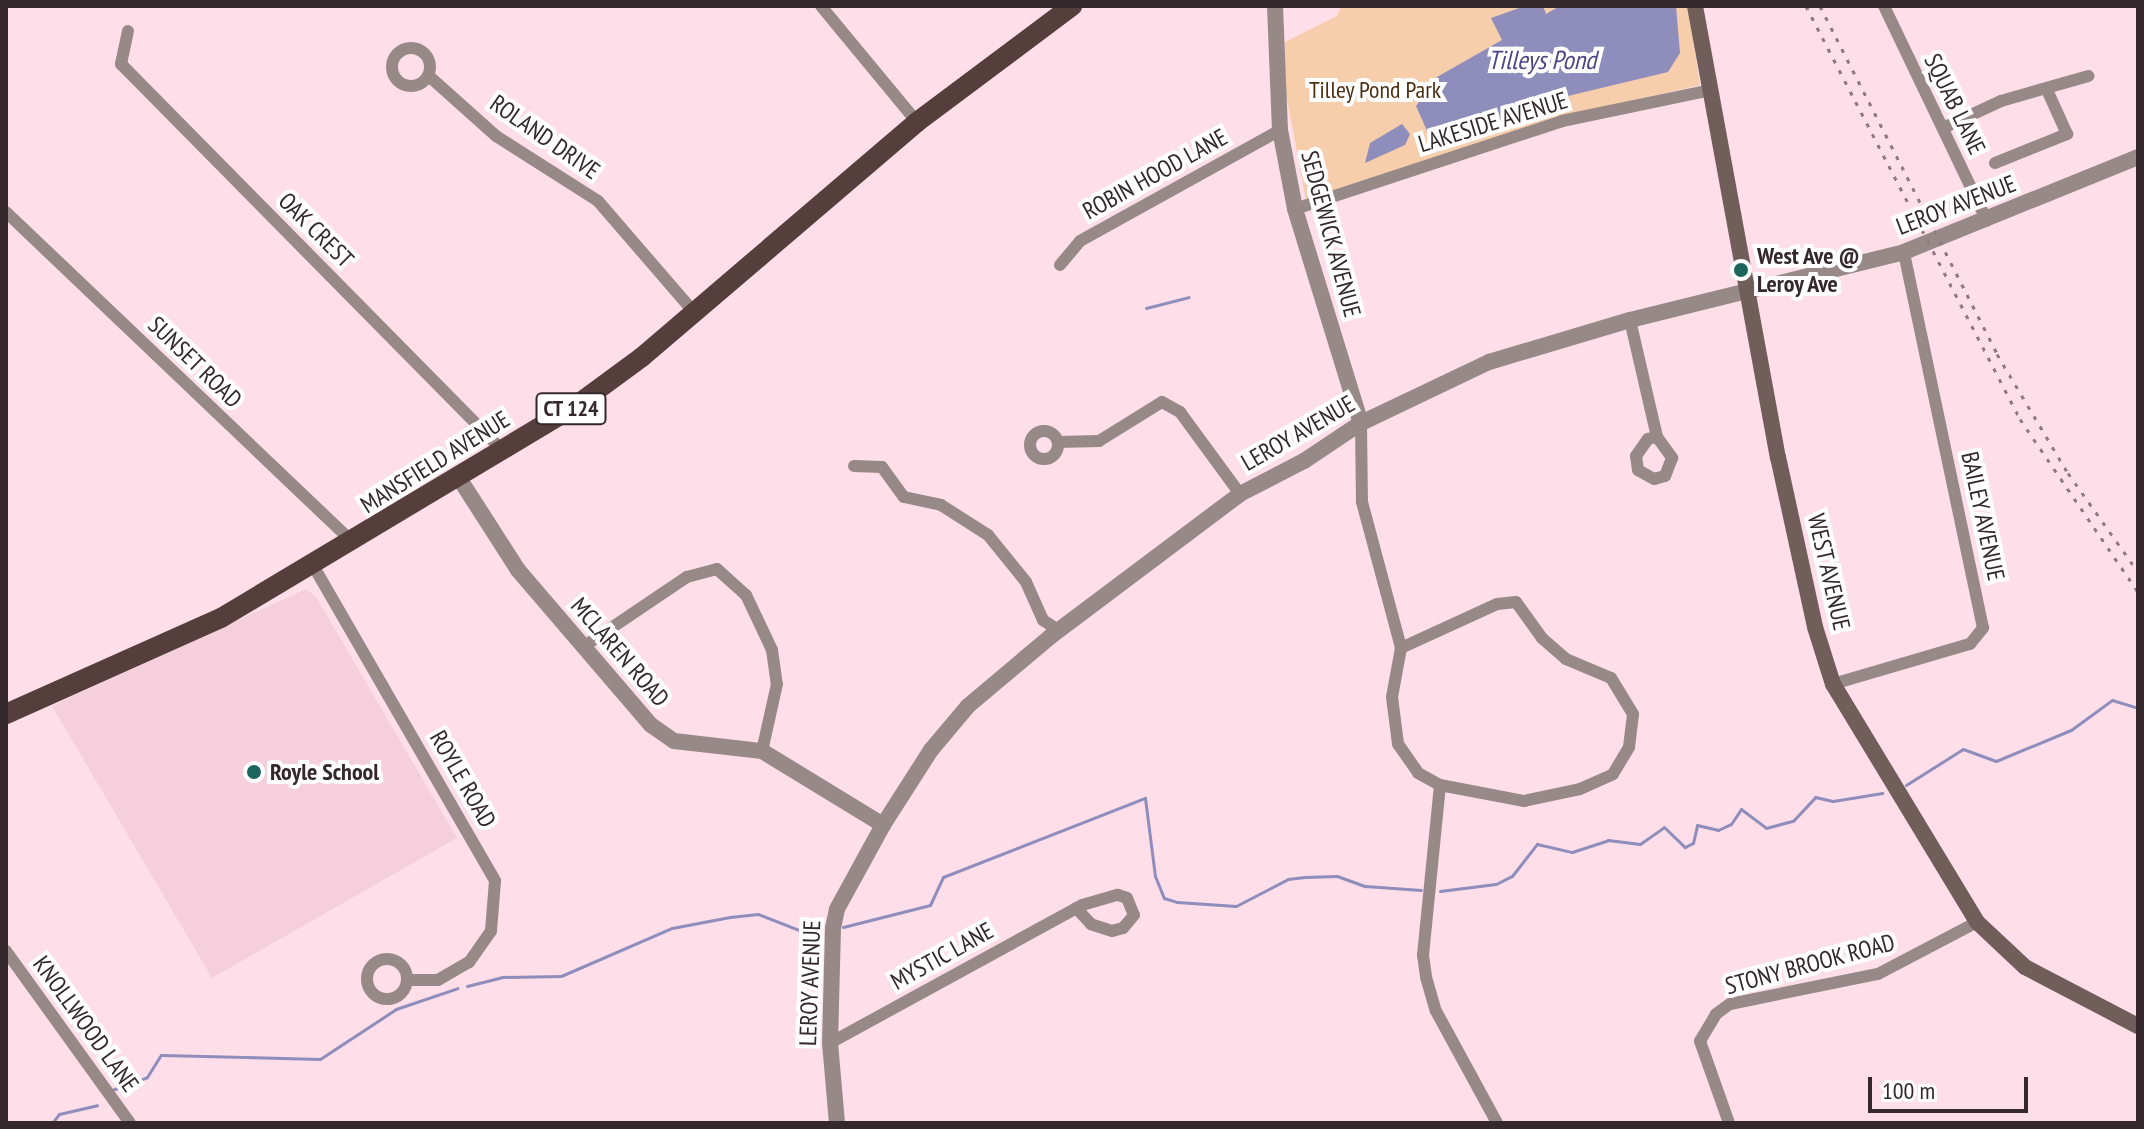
<!DOCTYPE html>
<style>
body{margin:0}
#map{position:relative;width:2144px;height:1129px;overflow:hidden;background:#fedee9;font-family:"PT Sans Narrow",sans-serif}
div>[style]{position:absolute}
.built>*{inset:0;background:#f5cfdc}
.green>*{inset:0;background:#f6ceac}
.water>*{inset:0;background:#8e8dbc}
.stream>*{height:3px;margin:-1.5px;padding:0 1.5px;transform-origin:1.5px;border-radius:1.5px;background:#8e8dbc}
.minor>*{height:12px;margin:-6px;padding:0 6px;transform-origin:6px;border-radius:6px;background:#978987}
.minor>.ring{margin:-6px;padding:0;box-sizing:content-box;background:none;border:12px solid #978987;border-radius:50%}
.tertiary>*{height:16px;margin:-8px;padding:0 8px;transform-origin:8px;border-radius:8px;background:#978987}
.secondary>*{height:16px;margin:-8px;padding:0 8px;transform-origin:8px;border-radius:8px;background:#715d5a}
.primary>*{height:20px;margin:-10px;padding:0 10px;transform-origin:10px;border-radius:10px;background:#553e3b}
.rail>*{height:3px;margin-top:-1.5px;transform-origin:0;background:repeating-linear-gradient(90deg,#8f7a81 0 4px,transparent 0 12px)}
.dots>*{width:22px;height:22px;translate:-50% -50%;box-sizing:border-box;border:4px solid #fff;border-radius:50%}
span{translate:-50% -50%;white-space:nowrap;text-align:center;line-height:1.15;-webkit-text-stroke:8px #fff;paint-order:stroke}
.shield-label span{padding:2px 6px;background:#fff;border:2px solid;border-radius:6px;-webkit-text-stroke-width:0}
.shield-label{font-size:22px;color:#34282c;font-weight:700}
.park-label{font-size:24px;color:#4c2f12}
.street-label{font-size:24px;color:#34282c}
.poi-label{font-size:24px;color:#34282c;font-weight:700}
.left{translate:0 -50%;text-align:left}
.water-label{font-size:26px;color:#4d4785;font-style:italic}
.frame{position:absolute;inset:0;border:8px solid #34282c;pointer-events:none}
.scale{position:absolute;left:1868px;top:1077px;width:160px;height:36px;box-sizing:border-box;border:4px solid #34282c;border-top:0;padding-left:10px;font-size:24px;line-height:28px;white-space:nowrap;color:#34282c;-webkit-text-stroke:6px #fff;paint-order:stroke}
</style>
<div id="map">
<div class="built">
<i style="clip-path:polygon(306px 589px,316px 597px,457px 838px,212px 978px,52px 706px)"></i>
</div>
<div class="green">
<i style="clip-path:polygon(1341px 6px,1688px 6px,1700px 85px,1574px 114px,1306px 200px,1283px 78px,1285px 42px,1337px 16px)"></i>
</div>
<div class="water">
<i style="clip-path:polygon(1525px 6px,1543px 6px,1546px 14px,1560px 6px,1676px 6px,1680px 53px,1668px 72px,1572px 95px,1433px 144px,1416px 106px,1437px 77px,1502px 40px,1491px 18px)"></i>
<i style="clip-path:polygon(1402px 124px,1410px 134px,1405px 145px,1365px 163px,1370px 143px)"></i>
</div>
<div class="stream">
<i style="left:1146px;top:308px;width:44px;rotate:-14.3deg"></i>
<i style="left:1906px;top:785px;width:67px;rotate:-32.3deg"></i>
<i style="left:1963px;top:749px;width:35px;rotate:20deg"></i>
<i style="left:1996px;top:761px;width:81px;rotate:-22.5deg"></i>
<i style="left:2071px;top:730px;width:51px;rotate:-36.2deg"></i>
<i style="left:2112px;top:700px;width:27px;rotate:17deg"></i>
<i style="left:1440px;top:891px;width:56px;rotate:-7.1deg"></i>
<i style="left:1496px;top:884px;width:18px;rotate:-27deg"></i>
<i style="left:1512px;top:876px;width:41px;rotate:-52deg"></i>
<i style="left:1537px;top:844px;width:36px;rotate:13deg"></i>
<i style="left:1572px;top:852px;width:38px;rotate:-18deg"></i>
<i style="left:1608px;top:840px;width:32px;rotate:7deg"></i>
<i style="left:1640px;top:844px;width:29px;rotate:-35deg"></i>
<i style="left:1664px;top:827px;width:29px;rotate:44deg"></i>
<i style="left:1685px;top:847px;width:9px;rotate:-27deg"></i>
<i style="left:1693px;top:843px;width:18px;rotate:-77deg"></i>
<i style="left:1697px;top:825px;width:22px;rotate:13deg"></i>
<i style="left:1718px;top:830px;width:14px;rotate:-25deg"></i>
<i style="left:1731px;top:824px;width:18px;rotate:-56deg"></i>
<i style="left:1741px;top:809px;width:31px;rotate:37deg"></i>
<i style="left:1766px;top:828px;width:28px;rotate:-15deg"></i>
<i style="left:1793px;top:821px;width:33px;rotate:-47deg"></i>
<i style="left:1815px;top:797px;width:18px;rotate:13deg"></i>
<i style="left:1833px;top:801px;width:50px;rotate:-9.3deg"></i>
<i style="left:843px;top:927px;width:90px;rotate:-14.2deg"></i>
<i style="left:930px;top:905px;width:31px;rotate:-65deg"></i>
<i style="left:943px;top:877px;width:217px;rotate:-21.4deg"></i>
<i style="left:1145px;top:798px;width:79px;rotate:82.7deg"></i>
<i style="left:1155px;top:876px;width:24px;rotate:68deg"></i>
<i style="left:1164px;top:898px;width:14px;rotate:17deg"></i>
<i style="left:1177px;top:902px;width:59px;rotate:3.9deg"></i>
<i style="left:1236px;top:906px;width:59px;rotate:-27.4deg"></i>
<i style="left:1288px;top:879px;width:17px;rotate:-7deg"></i>
<i style="left:1305px;top:877px;width:32px;rotate:-2deg"></i>
<i style="left:1337px;top:876px;width:30px;rotate:20deg"></i>
<i style="left:1365px;top:886px;width:56px;rotate:4.1deg"></i>
<i style="left:467px;top:986px;width:36px;rotate:-14deg"></i>
<i style="left:502px;top:977px;width:59px;rotate:-1deg"></i>
<i style="left:561px;top:976px;width:121px;rotate:-23.4deg"></i>
<i style="left:672px;top:928px;width:59px;rotate:-10.7deg"></i>
<i style="left:730px;top:917px;width:28px;rotate:-6deg"></i>
<i style="left:758px;top:914px;width:58px;rotate:21.3deg"></i>
<i style="left:112px;top:1090px;width:37px;rotate:-20deg"></i>
<i style="left:147px;top:1077px;width:26px;rotate:-58deg"></i>
<i style="left:161px;top:1055px;width:159px;rotate:1.4deg"></i>
<i style="left:320px;top:1059px;width:91px;rotate:-33.3deg"></i>
<i style="left:396px;top:1009px;width:65px;rotate:-18.7deg"></i>
<i style="left:52px;top:1123px;width:11px;rotate:-52deg"></i>
<i style="left:59px;top:1114px;width:39px;rotate:-13deg"></i>
</div>
<div class="minor">
<i style="left:821px;top:6px;width:151px;rotate:50.4deg"></i>
<i style="left:1884px;top:6px;width:238px;rotate:64.4deg"></i>
<i style="left:128px;top:31px;width:34px;rotate:102deg"></i>
<i style="left:121px;top:64px;width:544px;rotate:45.37deg"></i>
<i class="ring" style="left:392px;top:48px;width:26px;height:26px"></i>
<i style="left:430px;top:77px;width:89px;rotate:41.8deg"></i>
<i style="left:496px;top:136px;width:121px;rotate:32.5deg"></i>
<i style="left:598px;top:201px;width:145px;rotate:49.2deg"></i>
<i style="left:1943px;top:128px;width:64px;rotate:-25deg"></i>
<i style="left:2001px;top:101px;width:91px;rotate:-16deg"></i>
<i style="left:1995px;top:163px;width:78px;rotate:-21.9deg"></i>
<i style="left:2067px;top:134px;width:48px;rotate:-114.4deg"></i>
<i style="left:1295px;top:209px;width:281px;rotate:-18.2deg"></i>
<i style="left:1562px;top:121px;width:148px;rotate:-11.7deg"></i>
<i style="left:6px;top:212px;width:480px;rotate:43.6deg"></i>
<i style="left:1060px;top:265px;width:31px;rotate:-50deg"></i>
<i style="left:1080px;top:241px;width:229px;rotate:-29deg"></i>
<i style="left:1630px;top:320px;width:120px;rotate:77deg"></i>
<i style="left:1657px;top:437px;width:26px;rotate:54deg"></i>
<i style="left:1672px;top:458px;width:19px;rotate:111deg"></i>
<i style="left:1665px;top:476px;width:11px;rotate:165deg"></i>
<i style="left:1654px;top:479px;width:18px;rotate:-151deg"></i>
<i style="left:1638px;top:470px;width:14px;rotate:-98deg"></i>
<i style="left:1636px;top:456px;width:21px;rotate:-55deg"></i>
<i style="left:1648px;top:439px;width:9px;rotate:-13deg"></i>
<i style="left:1361px;top:423px;width:79px;rotate:89.3deg"></i>
<i style="left:1362px;top:502px;width:151px;rotate:75deg"></i>
<i style="left:1401px;top:648px;width:50px;rotate:100.4deg"></i>
<i style="left:1392px;top:697px;width:47px;rotate:82.7deg"></i>
<i style="left:1398px;top:744px;width:35px;rotate:55deg"></i>
<i style="left:1418px;top:773px;width:25px;rotate:29deg"></i>
<i style="left:1440px;top:785px;width:86px;rotate:10.8deg"></i>
<i style="left:1524px;top:801px;width:57px;rotate:-12.1deg"></i>
<i style="left:1580px;top:789px;width:36px;rotate:-24deg"></i>
<i style="left:1613px;top:774px;width:31px;rotate:-59deg"></i>
<i style="left:1629px;top:747px;width:33px;rotate:-83deg"></i>
<i style="left:1633px;top:714px;width:42px;rotate:-121.4deg"></i>
<i style="left:1611px;top:678px;width:49px;rotate:-157.1deg"></i>
<i style="left:1566px;top:659px;width:32px;rotate:-139deg"></i>
<i style="left:1542px;top:638px;width:44px;rotate:-125.8deg"></i>
<i style="left:1516px;top:602px;width:19px;rotate:174deg"></i>
<i style="left:1497px;top:604px;width:106px;rotate:155.4deg"></i>
<i class="ring" style="left:1030px;top:431px;width:16px;height:16px"></i>
<i style="left:1058px;top:442px;width:41px;rotate:-1.4deg"></i>
<i style="left:1099px;top:441px;width:74px;rotate:-31.8deg"></i>
<i style="left:1162px;top:402px;width:21px;rotate:29deg"></i>
<i style="left:1180px;top:412px;width:102px;rotate:53.8deg"></i>
<i style="left:854px;top:466px;width:28px;rotate:2deg"></i>
<i style="left:882px;top:467px;width:37px;rotate:54deg"></i>
<i style="left:904px;top:497px;width:38px;rotate:12deg"></i>
<i style="left:941px;top:505px;width:56px;rotate:32.6deg"></i>
<i style="left:988px;top:535px;width:60px;rotate:51deg"></i>
<i style="left:1026px;top:582px;width:42px;rotate:65.9deg"></i>
<i style="left:1043px;top:620px;width:18px;rotate:34deg"></i>
<i style="left:314px;top:567px;width:362px;rotate:60deg"></i>
<i style="left:495px;top:881px;width:50px;rotate:94.6deg"></i>
<i style="left:491px;top:931px;width:38px;rotate:125deg"></i>
<i style="left:469px;top:962px;width:36px;rotate:150deg"></i>
<i style="left:438px;top:980px;width:27px;rotate:180deg"></i>
<i style="left:586px;top:645px;width:122px;rotate:-34deg"></i>
<i style="left:687px;top:577px;width:31px;rotate:-15deg"></i>
<i style="left:717px;top:569px;width:39px;rotate:42deg"></i>
<i style="left:746px;top:595px;width:61px;rotate:64.7deg"></i>
<i style="left:772px;top:650px;width:34px;rotate:82deg"></i>
<i style="left:777px;top:684px;width:69px;rotate:102.6deg"></i>
<i style="left:1833px;top:684px;width:143px;rotate:-16.3deg"></i>
<i style="left:1970px;top:644px;width:21px;rotate:-51deg"></i>
<i style="left:1983px;top:628px;width:384px;rotate:-101.9deg"></i>
<i style="left:1440px;top:785px;width:171px;rotate:95.7deg"></i>
<i style="left:1423px;top:955px;width:22px;rotate:82deg"></i>
<i style="left:1426px;top:977px;width:35px;rotate:74deg"></i>
<i style="left:1436px;top:1011px;width:128px;rotate:61.4deg"></i>
<i style="left:6px;top:951px;width:212px;rotate:54.2deg"></i>
<i class="ring" style="left:367px;top:959px;width:28px;height:28px"></i>
<i style="left:830px;top:1043px;width:287px;rotate:-28.7deg"></i>
<i style="left:1082px;top:905px;width:37px;rotate:-16deg"></i>
<i style="left:1118px;top:895px;width:9px;rotate:18deg"></i>
<i style="left:1127px;top:898px;width:18px;rotate:68deg"></i>
<i style="left:1134px;top:915px;width:17px;rotate:130deg"></i>
<i style="left:1123px;top:928px;width:11px;rotate:165deg"></i>
<i style="left:1112px;top:931px;width:22px;rotate:-162deg"></i>
<i style="left:1091px;top:924px;width:22px;rotate:-133deg"></i>
<i style="left:1729px;top:1123px;width:87px;rotate:-109.5deg"></i>
<i style="left:1700px;top:1041px;width:31px;rotate:-59deg"></i>
<i style="left:1716px;top:1014px;width:17px;rotate:-36deg"></i>
<i style="left:1730px;top:1004px;width:151px;rotate:-11.5deg"></i>
<i style="left:1878px;top:974px;width:112px;rotate:-27.7deg"></i>
</div>
<div class="tertiary">
<i style="left:1275px;top:6px;width:124px;rotate:87.7deg"></i>
<i style="left:1280px;top:130px;width:80px;rotate:79.2deg"></i>
<i style="left:1295px;top:209px;width:224px;rotate:72.9deg"></i>
<i style="left:459px;top:478px;width:109px;rotate:57.3deg"></i>
<i style="left:518px;top:570px;width:204px;rotate:49.4deg"></i>
<i style="left:651px;top:725px;width:28px;rotate:35deg"></i>
<i style="left:674px;top:741px;width:89px;rotate:6.5deg"></i>
<i style="left:762px;top:751px;width:142px;rotate:31.4deg"></i>
<i style="left:837px;top:1123px;width:80px;rotate:-95deg"></i>
<i style="left:830px;top:1043px;width:115px;rotate:-88.5deg"></i>
<i style="left:833px;top:928px;width:19px;rotate:-78deg"></i>
<i style="left:837px;top:909px;width:96px;rotate:-61.3deg"></i>
<i style="left:883px;top:825px;width:89px;rotate:-57.4deg"></i>
<i style="left:931px;top:750px;width:57px;rotate:-49.9deg"></i>
<i style="left:968px;top:706px;width:109px;rotate:-40.1deg"></i>
<i style="left:1051px;top:636px;width:236px;rotate:-36.9deg"></i>
<i style="left:1240px;top:494px;width:72px;rotate:-27.3deg"></i>
<i style="left:1304px;top:461px;width:69px;rotate:-33.7deg"></i>
<i style="left:1361px;top:423px;width:142px;rotate:-25.5deg"></i>
<i style="left:1489px;top:362px;width:147px;rotate:-16.6deg"></i>
<i style="left:1630px;top:320px;width:282px;rotate:-13.9deg"></i>
<i style="left:1904px;top:252px;width:253px;rotate:-22.1deg"></i>
</div>
<div class="secondary">
<i style="left:1695px;top:6px;width:459px;rotate:79.6deg"></i>
<i style="left:1778px;top:457px;width:174px;rotate:77.7deg"></i>
<i style="left:1815px;top:627px;width:60px;rotate:72.5deg"></i>
<i style="left:1833px;top:684px;width:278px;rotate:58.8deg"></i>
<i style="left:1977px;top:922px;width:66px;rotate:43.2deg"></i>
<i style="left:2025px;top:967px;width:127px;rotate:27.6deg"></i>
</div>
<div class="primary">
<i style="left:6px;top:714px;width:235px;rotate:-24.1deg"></i>
<i style="left:221px;top:618px;width:411px;rotate:-30.9deg"></i>
<i style="left:574px;top:407px;width:84px;rotate:-36.3deg"></i>
<i style="left:642px;top:357px;width:362px;rotate:-40.5deg"></i>
<i style="left:917px;top:122px;width:194px;rotate:-36.8deg"></i>
</div>
<div class="rail">
<i style="left:1806px;top:6px;width:465px;rotate:62.6deg"></i>
<i style="left:2020px;top:419px;width:209px;rotate:55.7deg"></i>
<i style="left:1820px;top:6px;width:390px;rotate:63deg"></i>
<i style="left:1997px;top:354px;width:139px;rotate:59.2deg"></i>
<i style="left:2068px;top:473px;width:121px;rotate:54.7deg"></i>
</div>
<div class="dots">
<i style="left:1741px;top:270px;background:#1c655c"></i>
<i style="left:254px;top:772px;background:#1c655c"></i>
</div>
<div class="shield-label">
<span style="left:571px;top:409px">CT 124</span>
</div>
<div class="park-label">
<span style="left:1375px;top:90px">Tilley Pond Park</span>
</div>
<div class="street-label">
<span style="left:1955px;top:104px;rotate:64deg">SQUAB LANE</span>
<span style="left:1493px;top:122px;rotate:-17deg">LAKESIDE AVENUE</span>
<span style="left:545px;top:137px;rotate:35deg">ROLAND DRIVE</span>
<span style="left:1155px;top:174px;rotate:-29deg">ROBIN HOOD LANE</span>
<span style="left:1956px;top:205px;rotate:-21deg">LEROY AVENUE</span>
<span style="left:316px;top:230px;rotate:45deg">OAK CREST</span>
<span style="left:1331px;top:234px;rotate:75deg">SEDGEWICK AVENUE</span>
<span style="left:195px;top:362px;rotate:44deg">SUNSET ROAD</span>
<span style="left:1298px;top:433px;rotate:-30deg">LEROY AVENUE</span>
<span style="left:435px;top:462px;rotate:-32deg">MANSFIELD AVENUE</span>
<span style="left:1983px;top:516px;rotate:78deg">BAILEY AVENUE</span>
<span style="left:1829px;top:572px;rotate:77deg">WEST AVENUE</span>
<span style="left:620px;top:652px;rotate:49deg">MCLAREN ROAD</span>
<span style="left:463px;top:779px;rotate:60deg">ROYLE ROAD</span>
<span style="left:942px;top:956px;rotate:-29deg">MYSTIC LANE</span>
<span style="left:1810px;top:964px;rotate:-15deg">STONY BROOK ROAD</span>
<span style="left:810px;top:983px;rotate:-88deg">LEROY AVENUE</span>
<span style="left:86px;top:1024px;rotate:54deg">KNOLLWOOD LANE</span>
</div>
<div class="poi-label">
<span class="left" style="left:1757px;top:270px">West Ave @<br>Leroy Ave</span>
<span class="left" style="left:270px;top:772px">Royle School</span>
</div>
<div class="water-label">
<span style="left:1542px;top:60px">Tilleys Pond</span>
</div>
<div class="frame"></div>
<div class="scale">100 m</div>
</div>
